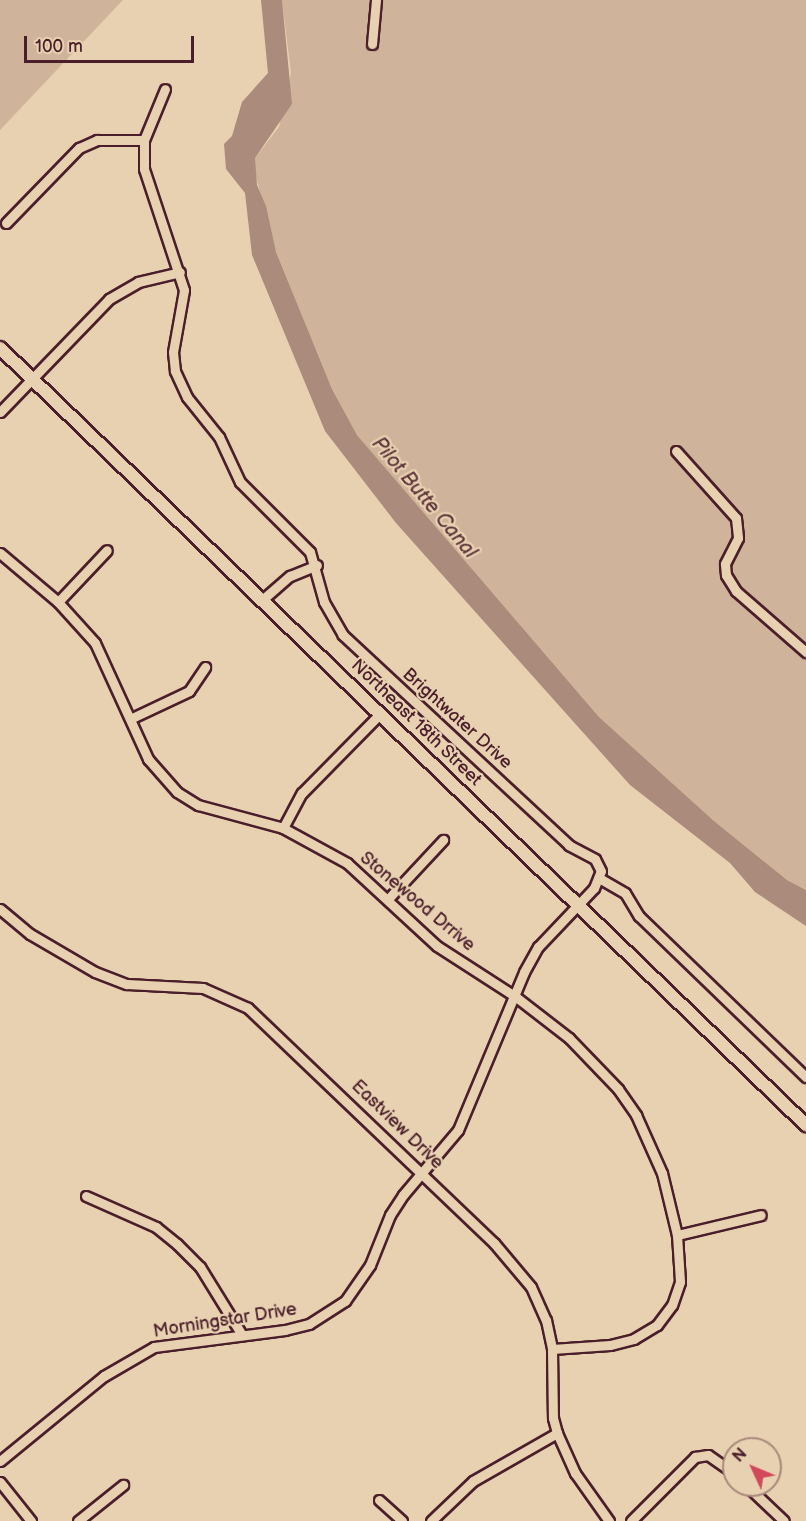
<!DOCTYPE html>
<style>
body{margin:0}
#map{position:relative;width:806px;height:1521px;overflow:hidden;background:#e8d1b1;font-family:"Balsamiq Sans",sans-serif}
div>[style]{position:absolute}
.green>*{inset:0;background:#cfb49b}
.water>*{inset:0;background:#aa8b7c}
.roads{filter:drop-shadow(2px 0 #4a1f2b) drop-shadow(-2px 0 #4a1f2b) drop-shadow(0 2px #4a1f2b) drop-shadow(0 -2px #4a1f2b)}
.street>*{height:9px;margin:-4.5px;padding:0 4.5px;transform-origin:4.5px;border-radius:4.5px;background:#e8d1b1}
.secondary>*{height:12px;margin:-6px;padding:0 6px;transform-origin:6px;border-radius:6px;background:#e8d1b1}
span{translate:-50% -50%;white-space:nowrap;text-align:center;line-height:1.15;-webkit-text-stroke:4.5px #e8d1b1;paint-order:stroke}
.street-label{font-size:18px;color:#4a1f2b}
.water-label{font-size:20px;color:#5d353b;font-style:italic}
.north{position:absolute;left:722px;top:1437px;width:60px;height:60px;box-sizing:border-box;background:#e8d1b1;border:2px solid #a98a7b;border-radius:50%;rotate:314deg;font-size:16px;font-weight:700;line-height:24px;text-align:center;color:#4a1f2b}
.north::after{content:'';display:block;margin:auto;width:21px;height:27px;background:#d1495b;clip-path:polygon(50% 0,100% 100%,50% 72%,0 100%)}
.scale{position:absolute;left:24px;top:36px;width:170px;height:27px;box-sizing:border-box;border:3px solid #4a1f2b;border-top:0;padding-left:8px;font-size:18px;line-height:21px;white-space:nowrap;color:#4a1f2b;-webkit-text-stroke:4px #e8d1b1;paint-order:stroke}
</style>
<div id="map">
<div class="green">
<i style="clip-path:polygon(0 0,123px 0,0 130px)"></i>
<i style="clip-path:polygon(282px 0,806px 0,806px 890px,787px 880px,714px 821px,599px 717px,357px 435px,332px 389px,276px 252px,255px 173px,255px 158px,279px 127px,291px 73px)"></i>
</div>
<div class="water">
<i style="clip-path:polygon(261px 0,282px 0,292px 104px,255px 158px,257px 185px,266px 206px,276px 252px,332px 389px,357px 435px,599px 717px,714px 821px,787px 880px,806px 890px,806px 926px,755px 892px,730px 863px,630px 785px,396px 523px,325px 431px,252px 255px,245px 193px,226px 169px,224px 144px,232px 136px,242px 102px,268px 73px)"></i>
</div>
<div class="roads">
<div class="street">
<i style="left:372px;top:44px;width:44px;rotate:-84.8deg"></i>
<i style="left:6px;top:223px;width:105px;rotate:-45.8deg"></i>
<i style="left:79px;top:148px;width:20px;rotate:-24deg"></i>
<i style="left:97px;top:140px;width:47px"></i>
<i style="left:0;top:412px;width:157px;rotate:-46deg"></i>
<i style="left:109px;top:299px;width:34px;rotate:-30deg"></i>
<i style="left:138px;top:282px;width:43px;rotate:-13.4deg"></i>
<i style="left:676px;top:451px;width:90px;rotate:48.2deg"></i>
<i style="left:736px;top:518px;width:20px;rotate:84deg"></i>
<i style="left:738px;top:538px;width:29px;rotate:117deg"></i>
<i style="left:725px;top:564px;width:11px;rotate:85deg"></i>
<i style="left:726px;top:575px;width:19px;rotate:58deg"></i>
<i style="left:736px;top:591px;width:93px;rotate:41.1deg"></i>
<i style="left:0;top:553px;width:76px;rotate:40.2deg"></i>
<i style="left:58px;top:602px;width:55px;rotate:47.9deg"></i>
<i style="left:95px;top:643px;width:128px;rotate:65.4deg"></i>
<i style="left:148px;top:759px;width:44px;rotate:48.7deg"></i>
<i style="left:177px;top:792px;width:25px;rotate:32deg"></i>
<i style="left:198px;top:805px;width:88px;rotate:15.1deg"></i>
<i style="left:283px;top:828px;width:73px;rotate:28.7deg"></i>
<i style="left:347px;top:863px;width:122px;rotate:42.7deg"></i>
<i style="left:437px;top:946px;width:94px;rotate:32.8deg"></i>
<i style="left:516px;top:997px;width:67px;rotate:37.7deg"></i>
<i style="left:569px;top:1038px;width:71px;rotate:46.1deg"></i>
<i style="left:618px;top:1089px;width:32px;rotate:55deg"></i>
<i style="left:636px;top:1115px;width:64px;rotate:65.9deg"></i>
<i style="left:662px;top:1173px;width:64px;rotate:76.4deg"></i>
<i style="left:677px;top:1235px;width:47px;rotate:86.3deg"></i>
<i style="left:680px;top:1282px;width:24px;rotate:109deg"></i>
<i style="left:672px;top:1305px;width:25px;rotate:127deg"></i>
<i style="left:657px;top:1325px;width:27px;rotate:149deg"></i>
<i style="left:634px;top:1339px;width:25px;rotate:166deg"></i>
<i style="left:610px;top:1345px;width:58px;rotate:176.1deg"></i>
<i style="left:262px;top:600px;width:37px;rotate:-41deg"></i>
<i style="left:290px;top:576px;width:29px;rotate:-22deg"></i>
<i style="left:58px;top:602px;width:71px;rotate:-46.7deg"></i>
<i style="left:132px;top:718px;width:63px;rotate:-25.3deg"></i>
<i style="left:189px;top:691px;width:29px;rotate:-56deg"></i>
<i style="left:283px;top:828px;width:40px;rotate:-62deg"></i>
<i style="left:302px;top:793px;width:111px;rotate:-45.4deg"></i>
<i style="left:599px;top:878px;width:30px;rotate:30deg"></i>
<i style="left:625px;top:893px;width:27px;rotate:59deg"></i>
<i style="left:639px;top:916px;width:232px;rotate:44deg"></i>
<i style="left:388px;top:899px;width:81px;rotate:-47deg"></i>
<i style="left:0;top:909px;width:39px;rotate:40deg"></i>
<i style="left:30px;top:934px;width:75px;rotate:30.3deg"></i>
<i style="left:95px;top:972px;width:34px;rotate:21deg"></i>
<i style="left:127px;top:984px;width:76px;rotate:3deg"></i>
<i style="left:203px;top:988px;width:49px;rotate:24deg"></i>
<i style="left:248px;top:1008px;width:340px;rotate:43.7deg"></i>
<i style="left:494px;top:1243px;width:57px;rotate:49.9deg"></i>
<i style="left:531px;top:1287px;width:36px;rotate:66deg"></i>
<i style="left:546px;top:1320px;width:30px;rotate:78deg"></i>
<i style="left:552px;top:1349px;width:69px;rotate:89.2deg"></i>
<i style="left:553px;top:1418px;width:16px;rotate:75deg"></i>
<i style="left:557px;top:1433px;width:44px;rotate:65.8deg"></i>
<i style="left:575px;top:1473px;width:59px;rotate:54.7deg"></i>
<i style="left:86px;top:1196px;width:77px;rotate:23.9deg"></i>
<i style="left:156px;top:1227px;width:27px;rotate:39deg"></i>
<i style="left:177px;top:1244px;width:33px;rotate:45deg"></i>
<i style="left:200px;top:1267px;width:80px;rotate:58.3deg"></i>
<i style="left:677px;top:1235px;width:86px;rotate:-13.4deg"></i>
<i style="left:0;top:1461px;width:134px;rotate:-39.3deg"></i>
<i style="left:104px;top:1376px;width:58px;rotate:-30.1deg"></i>
<i style="left:154px;top:1347px;width:132px;rotate:-7.4deg"></i>
<i style="left:285px;top:1330px;width:25px;rotate:-14deg"></i>
<i style="left:309px;top:1324px;width:43px;rotate:-32.6deg"></i>
<i style="left:345px;top:1301px;width:44px;rotate:-55.2deg"></i>
<i style="left:370px;top:1265px;width:54px;rotate:-68.2deg"></i>
<i style="left:390px;top:1215px;width:24px;rotate:-57deg"></i>
<i style="left:403px;top:1195px;width:85px;rotate:-49.8deg"></i>
<i style="left:458px;top:1130px;width:171px;rotate:-67.3deg"></i>
<i style="left:524px;top:972px;width:29px;rotate:-61deg"></i>
<i style="left:538px;top:947px;width:81px;rotate:-46.5deg"></i>
<i style="left:594px;top:888px;width:18px;rotate:-68deg"></i>
<i style="left:601px;top:871px;width:13px;rotate:-117deg"></i>
<i style="left:595px;top:859px;width:30px;rotate:-152deg"></i>
<i style="left:569px;top:845px;width:309px;rotate:-137.1deg"></i>
<i style="left:343px;top:635px;width:38px;rotate:-120deg"></i>
<i style="left:324px;top:602px;width:52px;rotate:-105.6deg"></i>
<i style="left:310px;top:552px;width:99px;rotate:-135deg"></i>
<i style="left:240px;top:482px;width:50px;rotate:-115deg"></i>
<i style="left:219px;top:437px;width:51px;rotate:-128.7deg"></i>
<i style="left:187px;top:397px;width:29px;rotate:-115deg"></i>
<i style="left:175px;top:371px;width:19px;rotate:-96deg"></i>
<i style="left:173px;top:352px;width:63px;rotate:-79.9deg"></i>
<i style="left:184px;top:290px;width:127px;rotate:-108.3deg"></i>
<i style="left:144px;top:169px;width:29px;rotate:-90deg"></i>
<i style="left:144px;top:140px;width:55px;rotate:-67.6deg"></i>
<i style="left:0;top:1482px;width:50px;rotate:51.5deg"></i>
<i style="left:746px;top:1485px;width:52px;rotate:43.5deg"></i>
<i style="left:379px;top:1500px;width:31px;rotate:42deg"></i>
<i style="left:78px;top:1521px;width:58px;rotate:-38.7deg"></i>
<i style="left:431px;top:1521px;width:58px;rotate:-43.6deg"></i>
<i style="left:473px;top:1481px;width:97px;rotate:-29.7deg"></i>
<i style="left:631px;top:1521px;width:91px;rotate:-45deg"></i>
<i style="left:695px;top:1457px;width:13px;rotate:-9deg"></i>
<i style="left:708px;top:1455px;width:32px;rotate:35deg"></i>
</div>
<div class="secondary">
<i style="left:0;top:348px;width:1120px;rotate:43.95deg"></i>
</div>
</div>
<div class="street-label">
<span style="left:457px;top:719px;rotate:42deg">Brightwater Drive</span>
<span style="left:416px;top:723px;rotate:44deg">Northeast 18th Street</span>
<span style="left:417px;top:902px;rotate:40deg">Stonewood Drrive</span>
<span style="left:397px;top:1125px;rotate:44deg">Eastview Drive</span>
<span style="left:225px;top:1321px;rotate:-9deg">Morningstar Drive</span>
</div>
<div class="water-label">
<span style="left:424px;top:498px;rotate:50deg">Pilot Butte Canal</span>
</div>
<div class="north">N</div>
<div class="scale">100 m</div>
</div>
